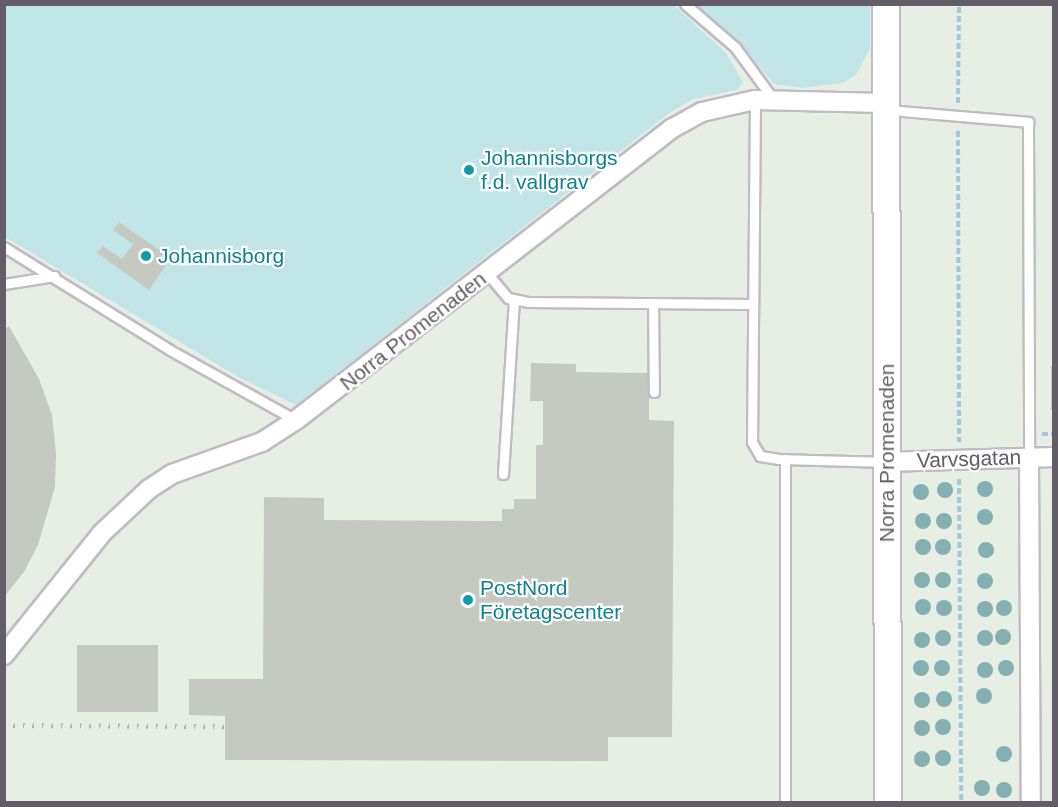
<!DOCTYPE html>
<meta charset="utf-8">
<style>
body{margin:0}
#map{position:relative;width:1058px;height:807px;overflow:hidden;background:#e7efe5;font-family:Helvetica,sans-serif}
div>[style]{position:absolute}
.green>*{inset:0;background:#c1e5e7}
.building>*{inset:0;background:#c4cac1;transform-origin:0 0}
.path>*{height:4px;margin-top:-2px;transform-origin:0;background:repeating-linear-gradient(90deg,#a4c8d9 0 6px,transparent 0 9px)}
.roads{filter:drop-shadow(2px 0 #c1bcc4) drop-shadow(-2px 0 #c1bcc4) drop-shadow(0 2px #c1bcc4) drop-shadow(0 -2px #c1bcc4)}
.lane>*{height:9px;margin:-4.5px;padding:0 4.5px;transform-origin:4.5px;border-radius:4.5px;background:#fff}
.street>*{height:18px;margin:-9px;padding:0 9px;transform-origin:9px;border-radius:9px;background:#fff}
.secondary>*{height:26px;margin:-13px;padding:0 13px;transform-origin:13px;border-radius:13px;background:#fff}
.rail>*{height:4.5px;margin-top:-2.25px;transform-origin:0;background:repeating-linear-gradient(90deg,#b3b2b4 0 1.5px,transparent 0 9.5px)}
.trees>*{width:16px;height:16px;margin:-8px;border-radius:50%;background:#85b0b1}
.dots>*{width:16px;height:16px;translate:-50% -50%;box-sizing:border-box;border:3px solid #fff;border-radius:50%}
span{translate:-50% -50%;white-space:nowrap;text-align:center;line-height:1.15;-webkit-text-stroke:4.5px #fff;paint-order:stroke}
.culture-label{font-size:21px;color:#0d838f}
.left{translate:0 -50%;text-align:left}
.street-label{font-size:21px;color:#625d66}
.frame{position:absolute;inset:0;border:6px solid #625d66;pointer-events:none}
</style>
<div id="map">
<div class="green">
<i style="clip-path:polygon(4px 5px,674px 5px,726px 53px,743px 82px,737px 90px,693px 99px,668px 114px,296px 405px,240px 378px,5px 237px)"></i>
<i style="clip-path:polygon(696px 5px,870px 5px,870px 48px,856px 75px,842px 83px,802px 88px,774px 84px,739px 42px)"></i>
</div>
<div class="building">
<i style="clip-path:polygon(119px 222px,171px 258px,149px 290px,97px 253px,103px 246px,122px 259px,133px 244px,113px 230px)"></i>
<i style="clip-path:polygon(9px 326px,39px 379px,52px 415px,56px 454px,55px 487px,38px 545px,24px 572px,4px 597px,4px 330px)"></i>
<i style="clip-path:polygon(531px 363px,576px 364px,576px 372px,649px 373px,649px 420px,674px 421px,672px 737px,608px 737px,608px 761px,225px 760px,225px 716px,189px 715px,189px 679px,263px 679px,264px 497px,324px 498px,324px 520px,502px 521px,502px 509px,514px 509px,514px 499px,536px 499px,536px 445px,543px 445px,543px 401px,530px 401px)"></i>
<i style="left:1051px;top:366px;width:3px;height:44px"></i>
<i style="left:77px;top:645px;width:81px;height:67px"></i>
</div>
<div class="path">
<i style="left:958px;top:103px;width:99px;rotate:-89.4deg"></i>
<i style="left:958px;top:131px;width:311px;rotate:89.8deg"></i>
<i style="left:1042px;top:434px;width:12px"></i>
<i style="left:959px;top:479px;width:323px;rotate:89.6deg"></i>
</div>
<div class="roads">
<div class="lane">
<i style="left:685px;top:4px;width:66px;rotate:40.7deg"></i>
<i style="left:735px;top:47px;width:64px;rotate:53.8deg"></i>
<i style="left:755px;top:100px;width:342px;rotate:90.5deg"></i>
<i style="left:752px;top:442px;width:16px;rotate:60deg"></i>
<i style="left:760px;top:456px;width:18px;rotate:9deg"></i>
<i style="left:778px;top:459px;width:107px;rotate:1.6deg"></i>
<i style="left:889px;top:110px;width:140px;rotate:4.9deg"></i>
<i style="left:1028px;top:122px;width:335px;rotate:89.8deg"></i>
<i style="left:4px;top:247px;width:195px;rotate:31.8deg"></i>
<i style="left:170px;top:350px;width:144px;rotate:29.1deg"></i>
<i style="left:487px;top:273px;width:33px;rotate:50deg"></i>
<i style="left:508px;top:298px;width:20px;rotate:11deg"></i>
<i style="left:528px;top:302px;width:225px;rotate:0.5deg"></i>
<i style="left:4px;top:284px;width:51px;rotate:-9.1deg"></i>
<i style="left:653px;top:303px;width:89px;rotate:89.4deg"></i>
<i style="left:785px;top:459px;width:343px;rotate:90deg"></i>
<i style="left:503px;top:474px;width:175px;rotate:-86.4deg"></i>
</div>
<div class="street">
<i style="left:1029px;top:457px;width:345px;rotate:89.7deg"></i>
<i style="left:885px;top:462px;width:169px;rotate:-1.7deg"></i>
<i style="left:4px;top:655px;width:156px;rotate:-51.2deg"></i>
<i style="left:102px;top:533px;width:64px;rotate:-43.1deg"></i>
<i style="left:149px;top:489px;width:27px;rotate:-33deg"></i>
<i style="left:172px;top:474px;width:96px;rotate:-19.6deg"></i>
<i style="left:262px;top:442px;width:40px;rotate:-32.9deg"></i>
<i style="left:296px;top:420px;width:475px;rotate:-37.8deg"></i>
<i style="left:671px;top:129px;width:35px;rotate:-29deg"></i>
<i style="left:702px;top:112px;width:54px;rotate:-12.8deg"></i>
<i style="left:755px;top:100px;width:130px;rotate:1.3deg"></i>
</div>
<div class="secondary">
<i style="left:886px;top:4px;width:798px;rotate:89.86deg"></i>
</div>
</div>
<div class="rail">
<i style="left:4px;top:725px;width:221px;rotate:0.3deg"></i>
</div>
<div class="trees">
<i style="left:985px;top:489px"></i>
<i style="left:945px;top:490px"></i>
<i style="left:921px;top:492px"></i>
<i style="left:985px;top:517px"></i>
<i style="left:923px;top:521px"></i>
<i style="left:944px;top:521px"></i>
<i style="left:923px;top:547px"></i>
<i style="left:943px;top:547px"></i>
<i style="left:986px;top:550px"></i>
<i style="left:922px;top:580px"></i>
<i style="left:943px;top:580px"></i>
<i style="left:985px;top:581px"></i>
<i style="left:923px;top:607px"></i>
<i style="left:944px;top:608px"></i>
<i style="left:1004px;top:608px"></i>
<i style="left:985px;top:609px"></i>
<i style="left:1003px;top:637px"></i>
<i style="left:943px;top:638px"></i>
<i style="left:985px;top:638px"></i>
<i style="left:922px;top:640px"></i>
<i style="left:921px;top:668px"></i>
<i style="left:942px;top:668px"></i>
<i style="left:1006px;top:668px"></i>
<i style="left:985px;top:670px"></i>
<i style="left:984px;top:696px"></i>
<i style="left:944px;top:699px"></i>
<i style="left:922px;top:700px"></i>
<i style="left:943px;top:727px"></i>
<i style="left:922px;top:728px"></i>
<i style="left:1004px;top:754px"></i>
<i style="left:943px;top:758px"></i>
<i style="left:922px;top:759px"></i>
<i style="left:982px;top:788px"></i>
<i style="left:1004px;top:790px"></i>
</div>
<div class="dots">
<i style="left:469px;top:170px;background:#0f9aa8"></i>
<i style="left:146px;top:256px;background:#0f9aa8"></i>
<i style="left:468px;top:600px;background:#0f9aa8"></i>
</div>
<div class="culture-label">
<span class="left" style="left:481px;top:170px">Johannisborgs<br>f.d. vallgrav</span>
<span class="left" style="left:158px;top:256px">Johannisborg</span>
<span class="left" style="left:480px;top:600px">PostNord<br>Företagscenter</span>
</div>
<div class="street-label">
<span style="left:413px;top:331px;rotate:-38deg">Norra Promenaden</span>
<span style="left:887px;top:453px;rotate:-90deg">Norra Promenaden</span>
<span style="left:969px;top:459px;rotate:-2deg">Varvsgatan</span>
</div>
<div class="frame"></div>
</div>
